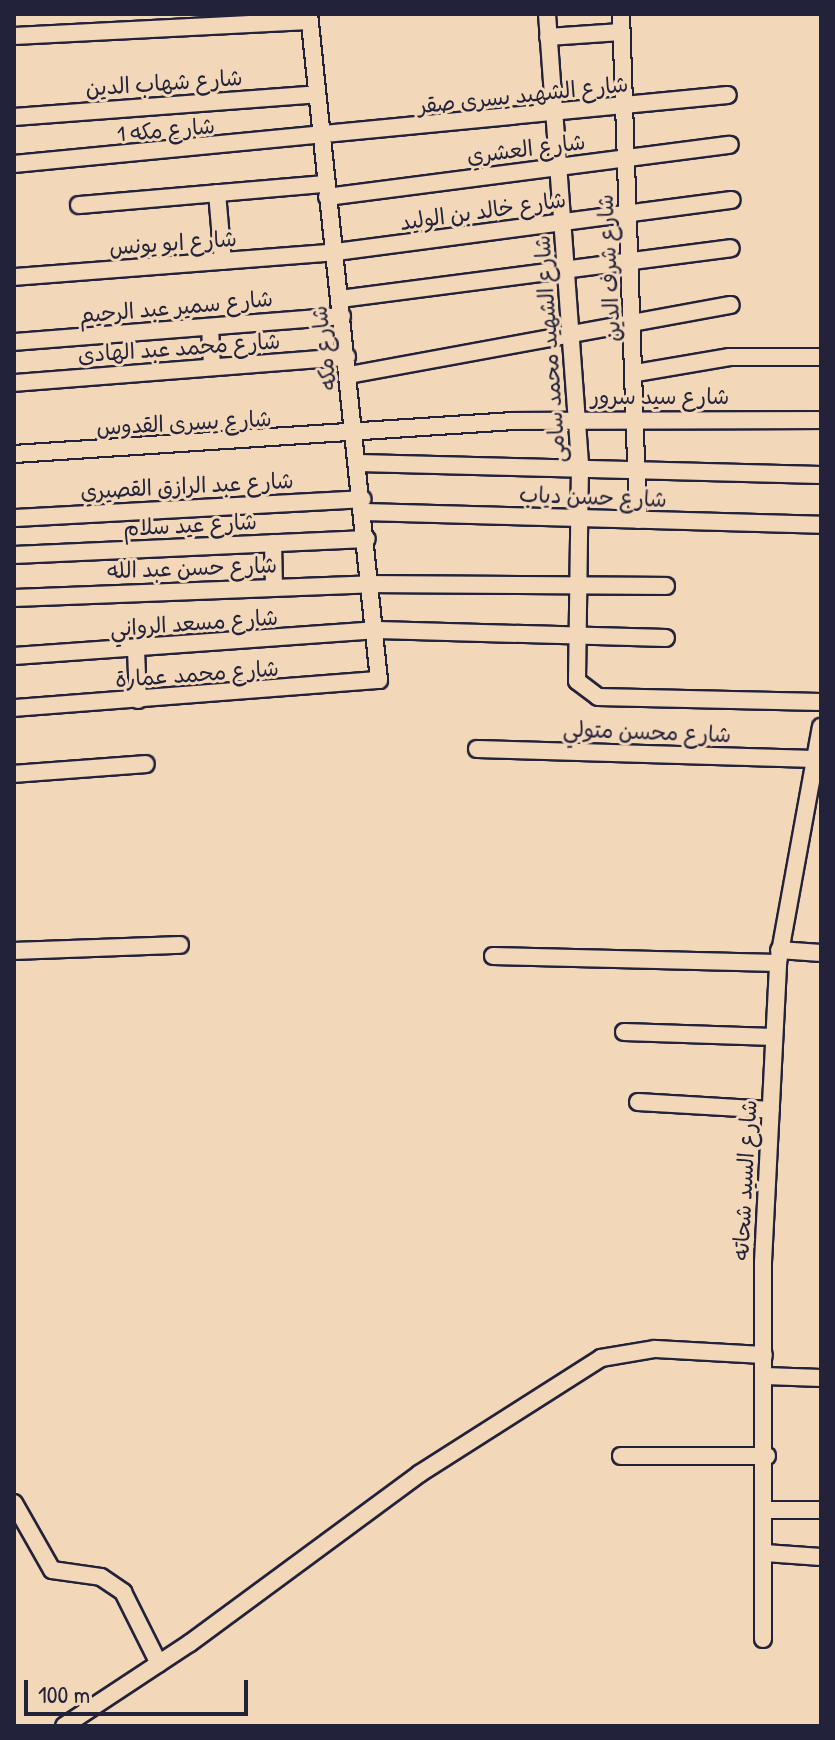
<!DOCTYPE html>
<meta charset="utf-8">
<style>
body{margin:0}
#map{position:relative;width:835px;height:1740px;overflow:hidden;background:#f3d7b9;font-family:"Patrick Hand","Playpen Sans Arabic",sans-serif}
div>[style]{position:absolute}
.roads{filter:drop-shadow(2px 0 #22223b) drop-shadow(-2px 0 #22223b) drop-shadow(0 2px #22223b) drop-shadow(0 -2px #22223b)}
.minor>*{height:16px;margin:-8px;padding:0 8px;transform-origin:8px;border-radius:8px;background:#f3d7b9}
span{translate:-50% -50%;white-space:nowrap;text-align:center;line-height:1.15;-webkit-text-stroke:6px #f3d7b9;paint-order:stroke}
.street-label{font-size:22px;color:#22223b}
.frame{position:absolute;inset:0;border:16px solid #22223b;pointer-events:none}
.scale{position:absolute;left:24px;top:1680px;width:224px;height:36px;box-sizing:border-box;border:4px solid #22223b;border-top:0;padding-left:10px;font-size:24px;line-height:28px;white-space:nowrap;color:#22223b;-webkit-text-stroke:6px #f3d7b9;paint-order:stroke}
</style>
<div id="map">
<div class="roads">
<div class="minor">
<i style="left:547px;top:14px;width:453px;rotate:85.8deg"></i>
<i style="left:580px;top:466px;width:215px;rotate:90.8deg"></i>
<i style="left:577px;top:681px;width:26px;rotate:37deg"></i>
<i style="left:598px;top:697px;width:223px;rotate:1.3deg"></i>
<i style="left:621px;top:14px;width:506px;rotate:88.08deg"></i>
<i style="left:14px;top:36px;width:295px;rotate:-2.9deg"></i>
<i style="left:548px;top:37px;width:73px;rotate:-3.9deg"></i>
<i style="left:14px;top:117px;width:304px;rotate:-4.3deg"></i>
<i style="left:14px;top:164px;width:717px;rotate:-5.52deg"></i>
<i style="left:217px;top:193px;width:68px;rotate:85deg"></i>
<i style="left:327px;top:197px;width:406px;rotate:-7.4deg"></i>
<i style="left:79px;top:205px;width:248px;rotate:-4.9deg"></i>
<i style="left:14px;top:277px;width:323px;rotate:-4.4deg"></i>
<i style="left:336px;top:252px;width:399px;rotate:-7.5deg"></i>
<i style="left:340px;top:299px;width:394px;rotate:-7.4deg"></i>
<i style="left:210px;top:327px;width:40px;rotate:87.1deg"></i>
<i style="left:14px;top:342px;width:329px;rotate:-4.5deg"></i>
<i style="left:636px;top:373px;width:95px;rotate:-9.7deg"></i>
<i style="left:730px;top:357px;width:91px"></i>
<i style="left:349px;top:375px;width:388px;rotate:-10.4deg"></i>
<i style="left:14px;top:383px;width:334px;rotate:-4.5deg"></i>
<i style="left:14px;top:454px;width:501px;rotate:-3.78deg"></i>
<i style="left:514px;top:421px;width:307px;rotate:-0.2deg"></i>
<i style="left:359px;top:463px;width:462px;rotate:1.5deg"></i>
<i style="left:364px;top:512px;width:457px;rotate:1.6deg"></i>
<i style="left:14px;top:518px;width:349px;rotate:-3.1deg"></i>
<i style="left:273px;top:543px;width:43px;rotate:88.7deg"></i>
<i style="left:14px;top:555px;width:353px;rotate:-2.6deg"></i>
<i style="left:14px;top:598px;width:358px;rotate:-2.2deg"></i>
<i style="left:372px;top:584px;width:294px;rotate:0.4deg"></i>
<i style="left:136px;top:650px;width:50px;rotate:87.7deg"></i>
<i style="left:14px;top:656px;width:365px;rotate:-4.1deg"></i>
<i style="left:378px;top:630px;width:288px;rotate:1.6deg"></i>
<i style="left:14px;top:708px;width:366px;rotate:-4.4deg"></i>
<i style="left:379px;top:680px;width:670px;rotate:-96deg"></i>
<i style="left:477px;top:749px;width:338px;rotate:1.7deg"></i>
<i style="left:14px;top:774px;width:132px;rotate:-4.3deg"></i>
<i style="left:779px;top:950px;width:42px;rotate:4.1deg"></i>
<i style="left:14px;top:951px;width:166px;rotate:-2.1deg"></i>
<i style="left:493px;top:956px;width:285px;rotate:1.4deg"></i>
<i style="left:624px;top:1032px;width:150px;rotate:1.9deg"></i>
<i style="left:638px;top:1102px;width:133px;rotate:3.4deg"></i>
<i style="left:765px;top:1376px;width:56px;rotate:2deg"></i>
<i style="left:621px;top:1456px;width:146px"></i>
<i style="left:14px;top:1503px;width:77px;rotate:60.4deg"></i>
<i style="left:52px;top:1570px;width:49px;rotate:8.1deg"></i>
<i style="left:101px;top:1577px;width:27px;rotate:34deg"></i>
<i style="left:123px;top:1592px;width:80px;rotate:63.4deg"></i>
<i style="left:768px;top:1510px;width:53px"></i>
<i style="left:765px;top:1553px;width:56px;rotate:4.1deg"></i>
<i style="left:763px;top:1639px;width:377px;rotate:-90deg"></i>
<i style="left:763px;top:1262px;width:299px;rotate:-87.1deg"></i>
<i style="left:778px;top:963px;width:240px;rotate:-79.7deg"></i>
<i style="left:64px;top:1726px;width:151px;rotate:-33.4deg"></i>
<i style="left:190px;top:1643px;width:285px;rotate:-36.4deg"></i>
<i style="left:419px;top:1474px;width:216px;rotate:-32.5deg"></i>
<i style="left:601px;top:1358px;width:55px;rotate:-9.5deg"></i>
<i style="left:655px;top:1349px;width:109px;rotate:3.2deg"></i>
</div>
</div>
<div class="street-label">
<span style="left:164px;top:83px;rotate:-4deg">شارع شهاب الدين</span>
<span style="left:523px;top:95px;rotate:-6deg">شارع الشهيد يسرى صقر</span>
<span style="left:166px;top:130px;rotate:-5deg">شارع مكه 1</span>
<span style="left:526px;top:149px;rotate:-7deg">شارع العشري</span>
<span style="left:483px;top:211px;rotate:-8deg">شارع خالد بن الوليد</span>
<span style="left:173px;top:243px;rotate:-4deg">شارع ابو يونس</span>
<span style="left:609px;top:268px;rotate:-93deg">شارع شرف الدين</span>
<span style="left:176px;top:307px;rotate:-5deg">شارع سمير عبد الرحيم</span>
<span style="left:179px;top:348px;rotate:-4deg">شارع محمد عبد الهادى</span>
<span style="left:324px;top:348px;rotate:-97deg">شارع مكه</span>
<span style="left:550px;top:349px;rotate:-94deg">شارع الشهيد محمد سامى</span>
<span style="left:660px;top:397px">شارع سيد سرور</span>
<span style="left:184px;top:423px;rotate:-3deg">شارع يسرى القدوس</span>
<span style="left:187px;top:486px;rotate:-3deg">شارع عبد الرازق القصيري</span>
<span style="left:593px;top:497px;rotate:2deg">شارع حسن دياب</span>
<span style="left:190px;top:525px;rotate:-3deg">شارع عيد سلام</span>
<span style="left:192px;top:568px;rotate:-2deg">شارع حسن عبد الله</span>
<span style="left:194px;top:623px;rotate:-4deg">شارع مسعد الرواني</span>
<span style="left:197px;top:674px;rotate:-4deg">شارع محمد عمارة</span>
<span style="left:647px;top:732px;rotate:2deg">شارع محسن متولي</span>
<span style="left:745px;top:1180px;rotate:-87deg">شارع السيد شحاته</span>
</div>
<div class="frame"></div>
<div class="scale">100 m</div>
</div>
